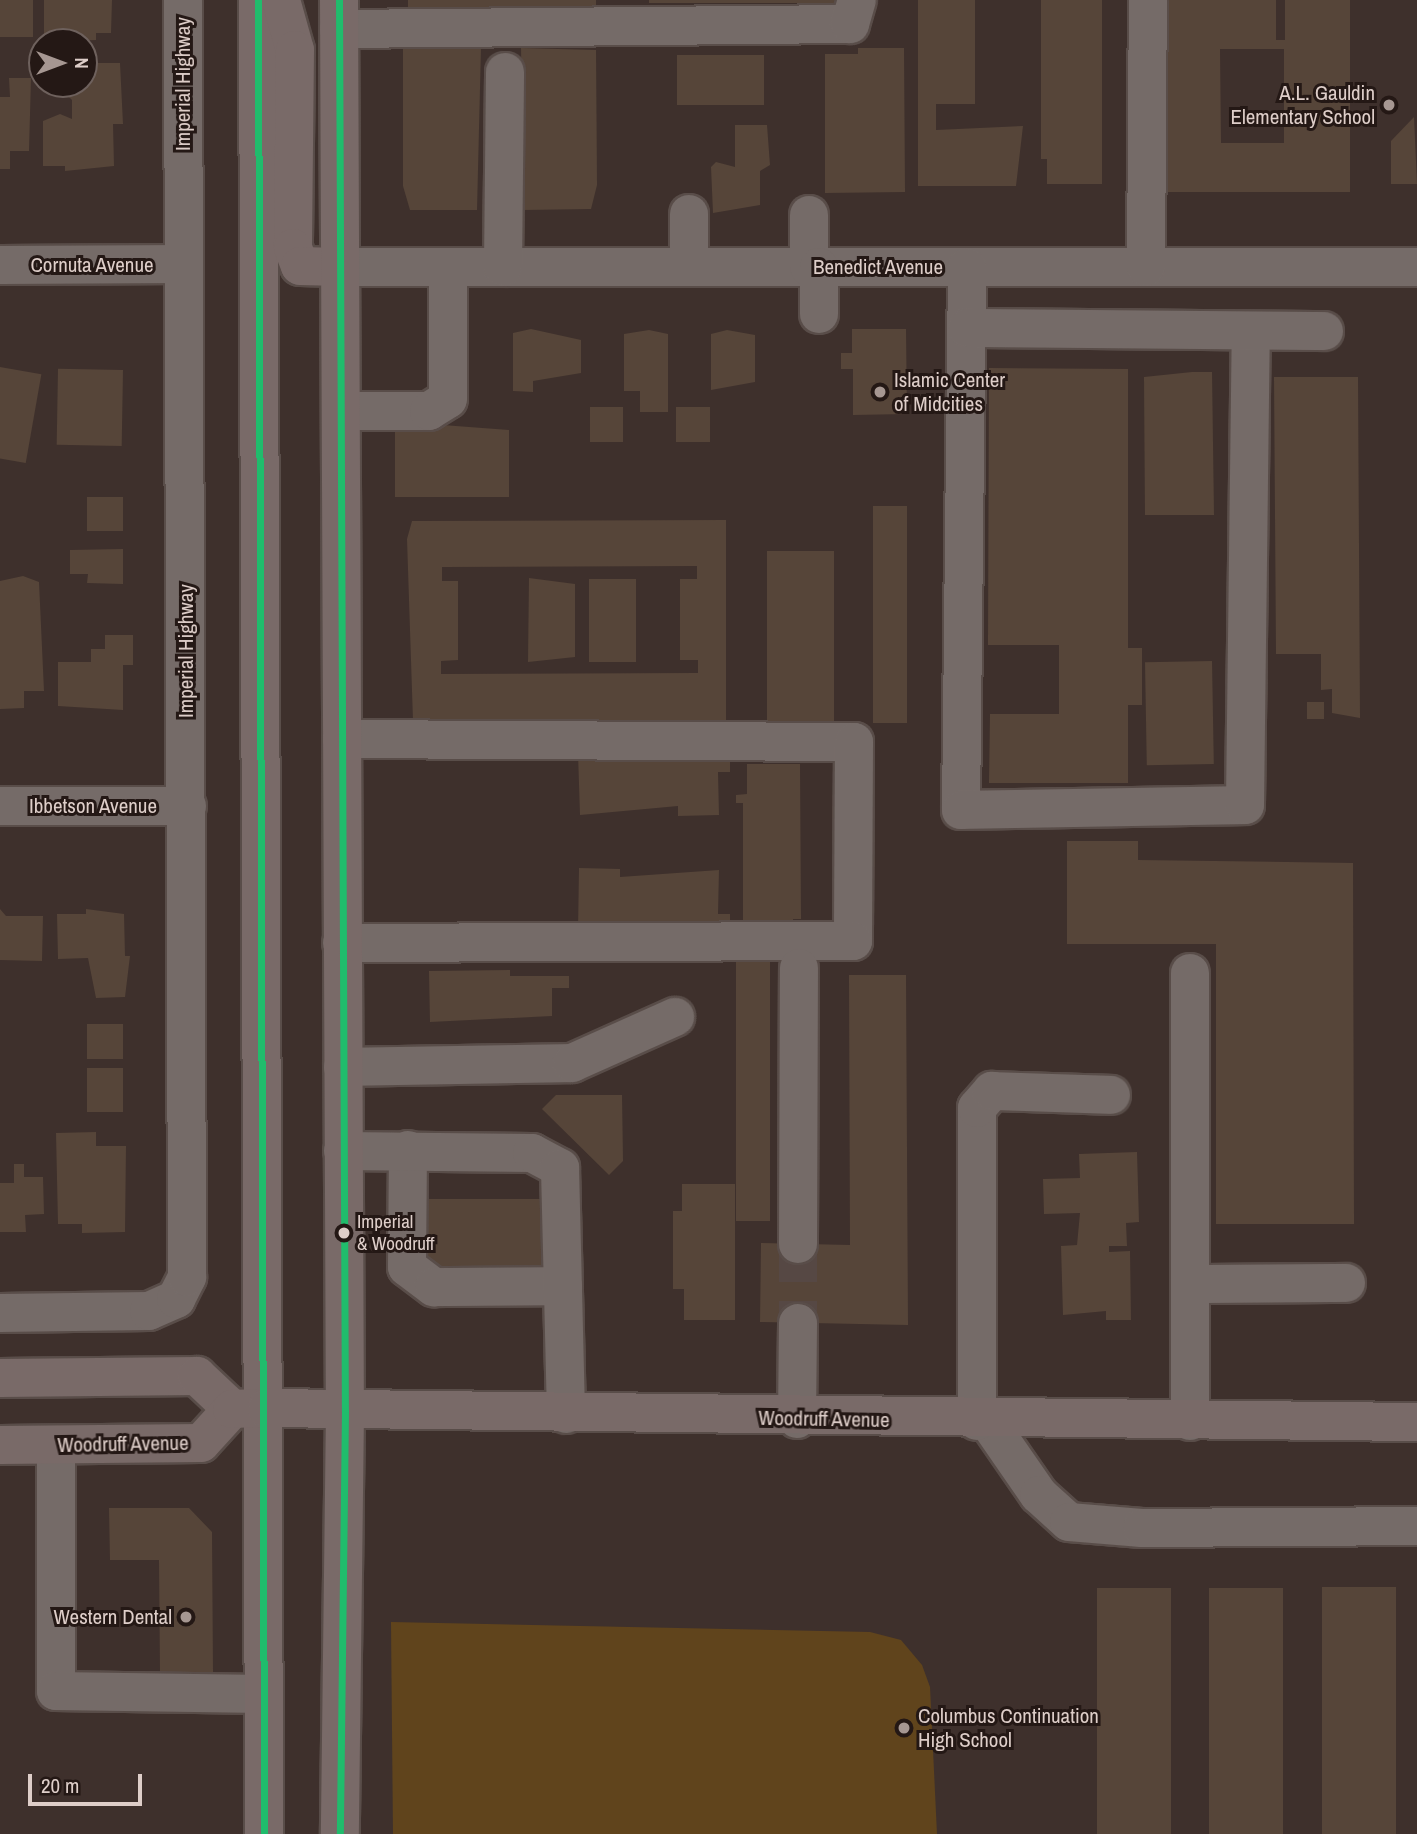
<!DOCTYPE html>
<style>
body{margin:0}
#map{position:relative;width:1417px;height:1834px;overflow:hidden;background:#3e302c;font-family:"Archivo Narrow",sans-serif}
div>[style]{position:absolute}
.green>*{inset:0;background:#60441c}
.building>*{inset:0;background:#564539;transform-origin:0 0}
.minor-tunnel>*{height:38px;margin-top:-19px;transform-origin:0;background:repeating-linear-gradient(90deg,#564844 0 38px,transparent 0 57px)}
.roads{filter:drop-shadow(2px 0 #594d49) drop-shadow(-2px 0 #594d49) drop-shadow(0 2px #594d49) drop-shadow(0 -2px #594d49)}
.minor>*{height:38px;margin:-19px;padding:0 19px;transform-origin:19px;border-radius:19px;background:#756b68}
.major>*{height:38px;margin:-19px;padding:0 19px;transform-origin:19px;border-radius:19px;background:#796a68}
.bus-1>*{height:7px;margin:-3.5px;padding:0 3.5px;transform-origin:3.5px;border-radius:3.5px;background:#20bc6c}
.dots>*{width:19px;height:19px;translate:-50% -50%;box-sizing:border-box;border:4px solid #241815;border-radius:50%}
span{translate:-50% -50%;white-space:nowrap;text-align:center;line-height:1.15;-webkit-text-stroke:6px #241815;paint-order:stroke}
.bus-label{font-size:19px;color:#decec9}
.left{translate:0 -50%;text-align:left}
.street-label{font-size:21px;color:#decec9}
.poi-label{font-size:21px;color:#decec9}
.right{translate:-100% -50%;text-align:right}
.north{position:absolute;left:28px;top:28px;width:70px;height:70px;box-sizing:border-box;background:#241815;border:2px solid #6e615d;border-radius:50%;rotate:90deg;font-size:19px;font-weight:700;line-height:28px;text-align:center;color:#decec9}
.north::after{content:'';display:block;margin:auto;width:24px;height:32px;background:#a69792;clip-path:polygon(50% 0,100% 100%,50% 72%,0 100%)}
.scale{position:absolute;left:28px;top:1774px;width:114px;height:32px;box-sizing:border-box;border:4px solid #decec9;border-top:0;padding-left:9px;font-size:21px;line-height:24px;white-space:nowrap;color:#decec9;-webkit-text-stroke:5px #241815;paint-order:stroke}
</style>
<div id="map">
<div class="green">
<i style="clip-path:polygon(391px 1622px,870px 1632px,901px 1640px,922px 1665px,930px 1687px,937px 1834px,393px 1834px)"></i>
</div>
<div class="building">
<i style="left:0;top:0;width:33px;height:37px"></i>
<i style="clip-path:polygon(44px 0,112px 0,111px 33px,96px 33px,96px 40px,44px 42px)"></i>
<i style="left:408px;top:0;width:188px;height:15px"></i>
<i style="left:649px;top:0;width:189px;height:3px"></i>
<i style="clip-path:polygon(918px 0,975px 0,975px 104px,936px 104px,936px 130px,1023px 126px,1016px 186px,918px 186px)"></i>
<i style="clip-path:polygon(1041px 0,1102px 0,1102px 184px,1047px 184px,1047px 159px,1041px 159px)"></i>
<i style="clip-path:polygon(evenodd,1155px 0,1276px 0,1276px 40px,1285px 40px,1285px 0,1350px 0,1350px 192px,1155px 192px,1155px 0,1220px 49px,1284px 49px,1284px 143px,1221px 143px,1220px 49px)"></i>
<i style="clip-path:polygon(481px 47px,477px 210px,410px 210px,403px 186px,403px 48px)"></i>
<i style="clip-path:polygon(521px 48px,596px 50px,597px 185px,591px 209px,524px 210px)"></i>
<i style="clip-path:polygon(858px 48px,904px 48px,905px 192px,825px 193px,825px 54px,858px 54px)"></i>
<i style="clip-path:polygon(84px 55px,95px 55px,95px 63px,120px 63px,123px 124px,113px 124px,114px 166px,65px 171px,65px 166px,43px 166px,43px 121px,60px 114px,72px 119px,72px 100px,56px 84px,84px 84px)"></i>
<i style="left:677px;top:55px;width:87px;height:50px"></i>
<i style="clip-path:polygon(9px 78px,31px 78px,29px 151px,10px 151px,10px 169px,0 169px,0 97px,10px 97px)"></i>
<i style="clip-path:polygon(1414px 117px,1417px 184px,1391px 184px,1391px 141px)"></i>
<i style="clip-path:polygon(735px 125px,767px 125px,770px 165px,760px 171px,760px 205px,713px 213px,711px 167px,716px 162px,735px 167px)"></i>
<i style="clip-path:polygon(531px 329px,581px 340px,581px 373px,533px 381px,533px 392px,513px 391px,513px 333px)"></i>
<i style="clip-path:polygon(852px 329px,906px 329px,907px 414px,853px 415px,853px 369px,841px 369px,841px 353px,852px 353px)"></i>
<i style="clip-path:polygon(649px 330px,668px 334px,668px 412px,640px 412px,640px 391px,624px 391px,624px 334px)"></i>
<i style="clip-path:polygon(727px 330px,755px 335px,755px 382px,711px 390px,711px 334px)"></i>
<i style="left:0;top:367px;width:42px;height:90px;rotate:10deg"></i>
<i style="clip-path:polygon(989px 368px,1128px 369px,1128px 648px,1142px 648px,1142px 705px,1128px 705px,1128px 783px,989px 783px,990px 714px,1059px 714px,1059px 645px,988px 645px)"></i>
<i style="left:123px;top:370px;width:76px;height:65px;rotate:91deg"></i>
<i style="clip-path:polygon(1192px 372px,1212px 372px,1214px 515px,1145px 515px,1144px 377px)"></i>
<i style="clip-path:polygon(1274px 377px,1358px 377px,1360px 718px,1332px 713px,1332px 689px,1321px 690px,1321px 654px,1276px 654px)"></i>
<i style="left:590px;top:407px;width:33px;height:35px"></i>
<i style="left:676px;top:407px;width:34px;height:35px"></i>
<i style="clip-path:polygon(416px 423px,509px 430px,509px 497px,395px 497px,395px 430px)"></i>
<i style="left:87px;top:497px;width:36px;height:34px"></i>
<i style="left:873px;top:506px;width:34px;height:217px"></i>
<i style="clip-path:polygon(evenodd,726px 520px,726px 720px,413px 721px,407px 539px,412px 521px,726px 520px,697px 566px,697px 579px,680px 579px,680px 660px,698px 660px,698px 673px,441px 674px,441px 661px,458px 660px,458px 581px,442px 581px,442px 567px,697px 566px)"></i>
<i style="clip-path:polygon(123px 549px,123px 584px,87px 583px,88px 574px,70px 574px,70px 550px)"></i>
<i style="left:767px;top:551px;width:67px;height:170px"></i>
<i style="clip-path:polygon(23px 576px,39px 582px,44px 691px,24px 691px,24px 708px,0 709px,0 581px)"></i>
<i style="clip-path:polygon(529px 578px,575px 584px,575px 657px,528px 662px)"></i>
<i style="left:589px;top:579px;width:47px;height:83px"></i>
<i style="clip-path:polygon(105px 635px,133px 635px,133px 665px,123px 665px,123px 710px,58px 706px,58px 662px,91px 662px,91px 649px,105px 649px)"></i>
<i style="left:1212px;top:661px;width:103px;height:67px;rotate:89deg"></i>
<i style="left:1307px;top:702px;width:17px;height:17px"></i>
<i style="clip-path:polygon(730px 750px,730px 772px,718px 772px,719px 815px,678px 816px,678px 806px,580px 815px,578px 753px)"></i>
<i style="clip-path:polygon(747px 764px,800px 764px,801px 919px,793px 919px,793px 934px,743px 934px,743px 803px,736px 803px,736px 795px,747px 794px)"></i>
<i style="clip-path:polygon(1067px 841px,1138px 841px,1138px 860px,1353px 863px,1354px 1224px,1216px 1224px,1216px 944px,1067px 944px)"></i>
<i style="clip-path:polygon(579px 868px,620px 869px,620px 877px,719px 870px,718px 914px,730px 914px,730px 936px,578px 931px)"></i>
<i style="clip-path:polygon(0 909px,6px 916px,43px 916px,42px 961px,0 960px)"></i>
<i style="clip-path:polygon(86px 909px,124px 914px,125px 956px,130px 956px,125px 997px,96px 998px,88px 958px,58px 959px,57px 914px,86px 914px)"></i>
<i style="left:770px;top:957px;width:264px;height:34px;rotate:90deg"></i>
<i style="clip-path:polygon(510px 970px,510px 976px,569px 976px,569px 988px,552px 988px,552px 1016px,430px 1022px,429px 971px)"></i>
<i style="clip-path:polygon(849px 975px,906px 975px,908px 1325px,760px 1322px,761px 1243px,850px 1245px)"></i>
<i style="left:87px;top:1024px;width:36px;height:35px"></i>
<i style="left:123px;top:1068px;width:44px;height:36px;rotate:90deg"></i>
<i style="clip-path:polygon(556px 1095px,622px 1095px,623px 1161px,609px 1175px,542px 1109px)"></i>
<i style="clip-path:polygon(96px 1132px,96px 1146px,126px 1146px,125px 1232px,82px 1233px,82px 1224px,58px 1224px,56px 1133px)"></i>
<i style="clip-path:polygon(1137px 1152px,1139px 1222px,1126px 1223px,1127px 1246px,1109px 1246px,1109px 1252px,1130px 1251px,1131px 1320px,1106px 1320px,1106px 1311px,1063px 1315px,1061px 1246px,1077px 1245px,1080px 1213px,1044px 1214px,1043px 1179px,1080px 1178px,1079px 1154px)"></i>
<i style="clip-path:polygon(14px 1164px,24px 1164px,24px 1177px,43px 1177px,44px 1214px,25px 1215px,26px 1232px,0 1232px,0 1183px,14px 1183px)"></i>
<i style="clip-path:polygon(682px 1184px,735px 1184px,735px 1320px,684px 1320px,684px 1289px,673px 1289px,673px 1211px,682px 1211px)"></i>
<i style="left:544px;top:1199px;width:67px;height:127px;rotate:90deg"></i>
<i style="clip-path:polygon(109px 1508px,189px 1508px,212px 1532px,213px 1673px,160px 1673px,159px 1560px,110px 1560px)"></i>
<i style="left:1322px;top:1587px;width:74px;height:247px"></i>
<i style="left:1097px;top:1588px;width:74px;height:246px"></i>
<i style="left:1209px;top:1588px;width:74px;height:246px"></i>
</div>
<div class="minor-tunnel">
<i style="left:798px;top:1244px;width:79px;rotate:90deg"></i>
</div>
<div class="roads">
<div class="minor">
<i style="left:339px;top:29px;width:511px;rotate:-0.56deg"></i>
<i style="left:850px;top:24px;width:25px;rotate:-74deg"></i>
<i style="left:689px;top:214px;width:53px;rotate:90deg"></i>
<i style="left:0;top:265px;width:184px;rotate:-0.3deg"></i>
<i style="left:340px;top:267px;width:1077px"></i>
<i style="left:503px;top:267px;width:195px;rotate:-89.4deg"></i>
<i style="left:809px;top:267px;width:52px;rotate:-90deg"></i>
<i style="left:819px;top:267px;width:47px;rotate:90deg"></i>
<i style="left:967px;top:267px;width:543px;rotate:90.63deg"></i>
<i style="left:961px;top:810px;width:284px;rotate:-1deg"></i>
<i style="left:1245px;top:805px;width:474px;rotate:-89.3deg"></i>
<i style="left:1146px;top:267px;width:267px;rotate:-89.6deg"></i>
<i style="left:967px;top:328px;width:357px;rotate:0.5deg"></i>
<i style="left:341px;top:411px;width:88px"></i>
<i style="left:429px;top:411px;width:22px;rotate:-32deg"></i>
<i style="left:448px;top:399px;width:132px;rotate:-90deg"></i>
<i style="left:342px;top:739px;width:512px;rotate:0.34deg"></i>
<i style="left:854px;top:742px;width:199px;rotate:90.3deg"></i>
<i style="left:853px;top:941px;width:511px;rotate:179.78deg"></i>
<i style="left:0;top:806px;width:187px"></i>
<i style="left:343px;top:1067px;width:229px;rotate:-1deg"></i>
<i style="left:572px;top:1063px;width:113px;rotate:-24.1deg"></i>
<i style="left:408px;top:1150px;width:117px;rotate:90.5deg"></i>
<i style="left:407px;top:1267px;width:34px;rotate:37deg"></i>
<i style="left:434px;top:1287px;width:129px;rotate:-0.4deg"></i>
<i style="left:343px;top:1151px;width:189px;rotate:0.6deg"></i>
<i style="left:532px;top:1153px;width:32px;rotate:28deg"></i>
<i style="left:560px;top:1168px;width:246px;rotate:88.6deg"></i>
<i style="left:798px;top:1244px;width:276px;rotate:-89.8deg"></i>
<i style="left:1190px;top:1284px;width:156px;rotate:-0.4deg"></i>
<i style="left:0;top:1313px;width:149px;rotate:-0.8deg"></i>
<i style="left:149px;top:1311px;width:30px;rotate:-24deg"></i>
<i style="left:176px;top:1299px;width:25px;rotate:-63deg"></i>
<i style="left:187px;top:1277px;width:1277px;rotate:-90.18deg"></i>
<i style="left:797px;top:1419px;width:96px;rotate:-89.4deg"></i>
<i style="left:987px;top:1420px;width:91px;rotate:55.3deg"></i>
<i style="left:1039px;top:1495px;width:40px;rotate:42deg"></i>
<i style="left:1069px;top:1522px;width:73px;rotate:4.7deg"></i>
<i style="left:1142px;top:1528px;width:275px;rotate:-0.4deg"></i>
<i style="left:977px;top:1421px;width:313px;rotate:-90deg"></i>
<i style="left:977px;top:1108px;width:23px;rotate:-49deg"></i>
<i style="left:992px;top:1091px;width:119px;rotate:1.9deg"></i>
<i style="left:1190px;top:1421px;width:448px;rotate:-90deg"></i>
<i style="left:56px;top:1445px;width:246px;rotate:90deg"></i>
<i style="left:56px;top:1691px;width:207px;rotate:0.8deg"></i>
</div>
<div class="major">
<i style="left:258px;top:0;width:1834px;rotate:89.81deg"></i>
<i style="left:281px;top:0;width:52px;rotate:74.4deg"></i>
<i style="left:295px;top:50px;width:198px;rotate:90.6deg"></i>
<i style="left:293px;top:248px;width:19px;rotate:69deg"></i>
<i style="left:300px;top:266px;width:40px;rotate:1.4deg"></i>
<i style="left:339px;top:0;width:1411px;rotate:89.76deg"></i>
<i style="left:345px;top:1411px;width:423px;rotate:90.7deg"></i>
<i style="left:0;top:1378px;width:197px;rotate:-0.6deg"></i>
<i style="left:197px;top:1376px;width:48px;rotate:43.3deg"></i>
<i style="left:0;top:1445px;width:201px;rotate:-0.6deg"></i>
<i style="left:201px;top:1443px;width:46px;rotate:-47.6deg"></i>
<i style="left:232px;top:1409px;width:35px;rotate:-2deg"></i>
<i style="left:267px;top:1408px;width:1150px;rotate:0.7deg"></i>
</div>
</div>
<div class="bus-1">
<i style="left:258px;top:0;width:1834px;rotate:89.81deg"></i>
<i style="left:339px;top:0;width:1411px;rotate:89.76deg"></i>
<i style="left:345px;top:1411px;width:423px;rotate:90.7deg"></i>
</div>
<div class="dots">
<i style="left:1389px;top:105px;background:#a69792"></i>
<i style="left:880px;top:392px;background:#a69792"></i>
<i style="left:344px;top:1233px;background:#decec9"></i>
<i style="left:186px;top:1617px;background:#a69792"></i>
<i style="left:904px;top:1728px;background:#a69792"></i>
</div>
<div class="bus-label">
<span class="left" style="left:357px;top:1233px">Imperial<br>&amp; Woodruff</span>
</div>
<div class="street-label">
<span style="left:183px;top:84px;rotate:-90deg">Imperial Highway</span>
<span style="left:92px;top:265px">Cornuta Avenue</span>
<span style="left:878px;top:267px">Benedict Avenue</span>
<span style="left:186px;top:651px;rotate:-90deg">Imperial Highway</span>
<span style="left:93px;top:806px">Ibbetson Avenue</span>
<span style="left:824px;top:1419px;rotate:1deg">Woodruff Avenue</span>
<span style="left:123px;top:1444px;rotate:-1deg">Woodruff Avenue</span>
</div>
<div class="poi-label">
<span class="right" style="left:1375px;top:105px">A.L. Gauldin<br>Elementary School</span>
<span class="left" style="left:894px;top:392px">Islamic Center<br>of Midcities</span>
<span class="right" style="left:172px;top:1617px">Western Dental</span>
<span class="left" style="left:918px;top:1728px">Columbus Continuation<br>High School</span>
</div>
<div class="north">N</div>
<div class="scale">20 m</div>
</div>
